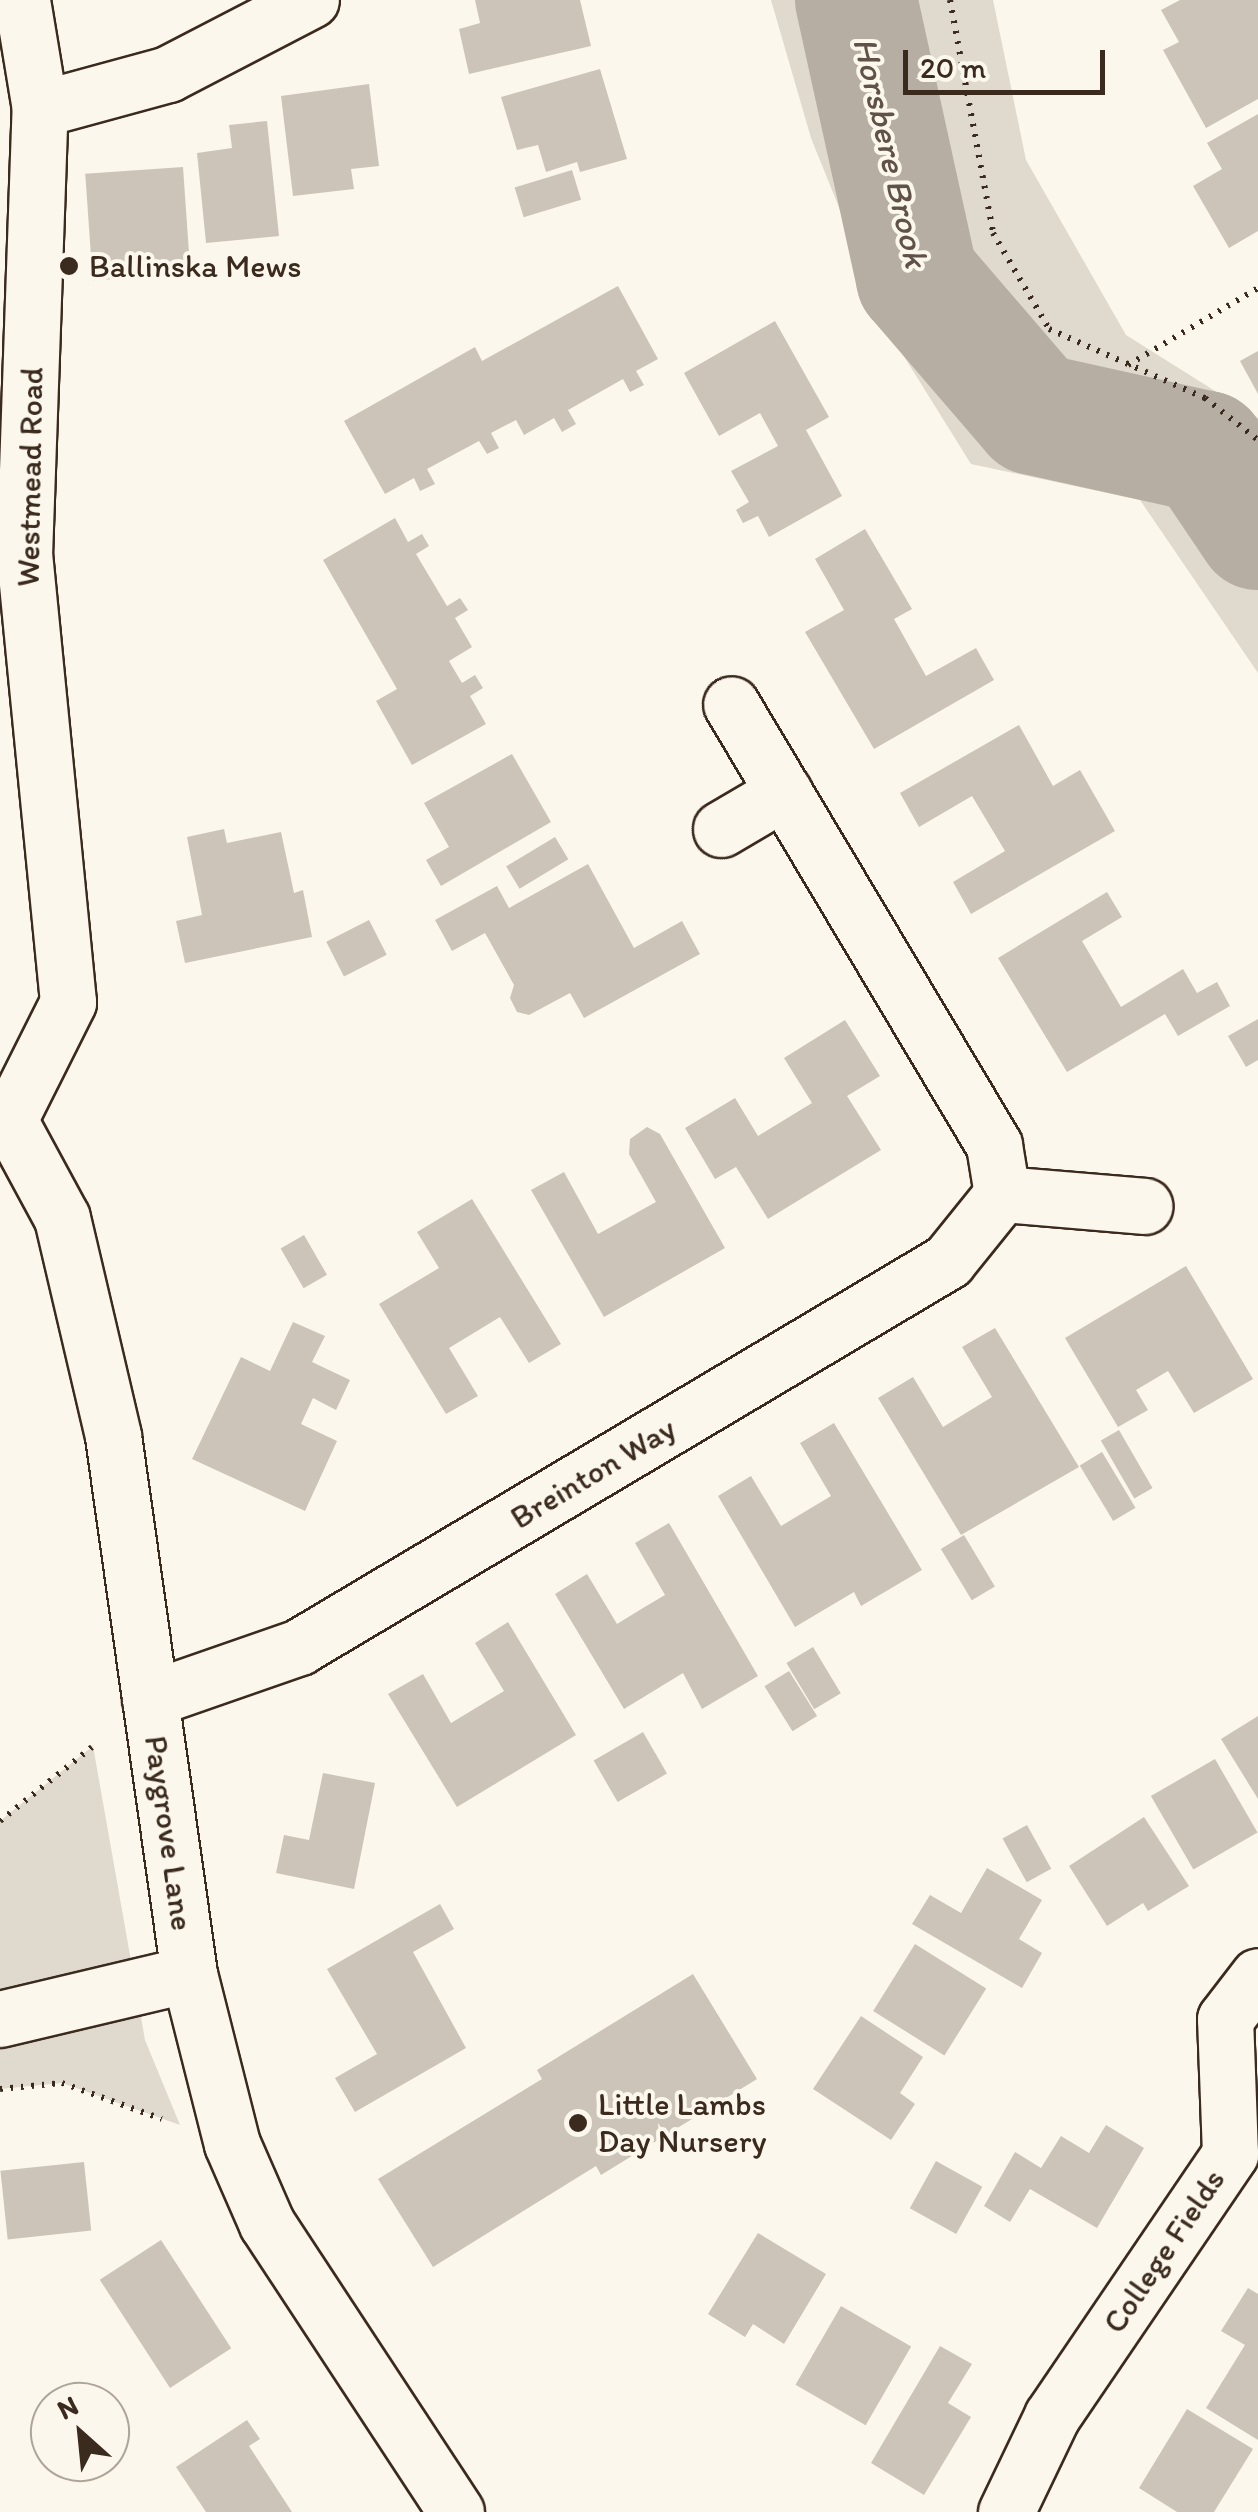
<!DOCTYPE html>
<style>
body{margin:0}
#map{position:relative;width:1258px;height:2512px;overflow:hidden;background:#fbf7ec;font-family:Itim,sans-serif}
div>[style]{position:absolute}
.green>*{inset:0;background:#dfd9ce}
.river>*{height:122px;margin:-61px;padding:0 61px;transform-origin:61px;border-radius:61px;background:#b6aea2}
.building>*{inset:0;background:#ccc4b9;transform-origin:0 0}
.path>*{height:6px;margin-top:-3px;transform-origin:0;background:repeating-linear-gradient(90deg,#3b2a1e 0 2.5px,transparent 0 10.5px)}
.roads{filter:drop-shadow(2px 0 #3b2a1e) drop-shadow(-2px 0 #3b2a1e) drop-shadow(0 2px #3b2a1e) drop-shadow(0 -2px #3b2a1e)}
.minor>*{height:55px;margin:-27.5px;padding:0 27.5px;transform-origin:27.5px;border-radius:27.5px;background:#fbf7ec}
.dots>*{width:28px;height:28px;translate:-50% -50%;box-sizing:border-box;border:5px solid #fbf7ec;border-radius:50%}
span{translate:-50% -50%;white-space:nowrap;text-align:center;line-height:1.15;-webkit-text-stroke:8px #fbf7ec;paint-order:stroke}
.poi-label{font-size:32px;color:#3b2a1e}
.left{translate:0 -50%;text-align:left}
.street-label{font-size:32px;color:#3b2a1e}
.water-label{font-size:35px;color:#605246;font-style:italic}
.north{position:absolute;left:30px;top:2382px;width:100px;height:100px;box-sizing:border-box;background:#fbf7ec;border:2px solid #aea59a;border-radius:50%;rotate:333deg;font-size:28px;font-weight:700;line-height:40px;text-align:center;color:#3b2a1e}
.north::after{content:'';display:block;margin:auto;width:35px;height:45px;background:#3b2a1e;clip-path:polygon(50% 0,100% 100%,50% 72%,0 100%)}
.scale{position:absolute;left:903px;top:50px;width:202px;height:45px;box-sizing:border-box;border:5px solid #3b2a1e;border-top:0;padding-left:12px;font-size:30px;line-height:35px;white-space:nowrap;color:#3b2a1e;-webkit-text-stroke:8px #fbf7ec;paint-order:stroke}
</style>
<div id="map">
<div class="green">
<i style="clip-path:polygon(771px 0,993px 0,1026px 160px,1126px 335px,1258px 418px,1258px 673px,1140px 500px,971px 464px,890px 334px,811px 138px)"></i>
<i style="clip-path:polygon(93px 1746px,145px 2040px,180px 2125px,62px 2083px,0 2089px,0 1821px)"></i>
</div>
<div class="river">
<i style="left:856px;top:0;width:285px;rotate:77.6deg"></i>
<i style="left:917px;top:278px;width:179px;rotate:49.3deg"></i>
<i style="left:1034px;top:414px;width:176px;rotate:12.5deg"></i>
<i style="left:1206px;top:452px;width:93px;rotate:56deg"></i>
</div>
<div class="building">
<i style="clip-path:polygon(475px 0,580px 0,591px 46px,469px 74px,459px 29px,480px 23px)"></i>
<i style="clip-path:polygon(1180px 0,1258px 0,1258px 99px,1206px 128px,1163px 50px,1179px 42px,1161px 10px)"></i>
<i style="clip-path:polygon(600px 69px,627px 159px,580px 172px,577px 162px,546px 172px,538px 145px,517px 150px,501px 97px)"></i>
<i style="clip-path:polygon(369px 84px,379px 166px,351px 169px,354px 189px,293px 196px,281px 96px)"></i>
<i style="clip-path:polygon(1258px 114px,1258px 231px,1229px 248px,1193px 186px,1222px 169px,1207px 143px)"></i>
<i style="clip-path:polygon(267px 121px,279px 236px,206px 243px,197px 153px,232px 148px,229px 125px)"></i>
<i style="left:183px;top:167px;width:107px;height:98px;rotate:86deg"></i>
<i style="left:572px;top:170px;width:31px;height:60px;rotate:73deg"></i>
<i style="clip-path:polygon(618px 286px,658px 359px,636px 371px,644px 385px,630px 392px,623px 379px,568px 410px,576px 424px,562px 432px,554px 418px,524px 435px,516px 420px,491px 433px,499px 448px,487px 454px,479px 441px,427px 469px,435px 484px,420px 491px,414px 478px,385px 494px,344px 421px,475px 347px,482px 361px)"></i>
<i style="clip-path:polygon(775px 321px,829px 417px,806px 430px,842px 496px,769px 537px,758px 516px,743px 523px,736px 510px,749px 502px,731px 471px,778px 446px,760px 413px,719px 436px,684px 373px)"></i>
<i style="clip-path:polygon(1258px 351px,1258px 394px,1240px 361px)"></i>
<i style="clip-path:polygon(395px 518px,408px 542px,422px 534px,429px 546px,416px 554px,447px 606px,460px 598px,468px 610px,455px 618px,472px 647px,449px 661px,462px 683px,475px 675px,483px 688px,470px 696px,486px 724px,412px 765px,376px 701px,397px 689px,323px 560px)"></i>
<i style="clip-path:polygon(865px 529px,912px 609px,894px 619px,926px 676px,976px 648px,994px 680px,874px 749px,805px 632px,844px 610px,815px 559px)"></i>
<i style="clip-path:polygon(1019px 725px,1053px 786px,1080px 770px,1115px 831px,971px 914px,953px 882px,1005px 851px,972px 796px,919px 827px,900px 793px)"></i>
<i style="clip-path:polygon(512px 754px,551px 822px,441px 886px,426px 860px,449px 847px,424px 803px)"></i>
<i style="clip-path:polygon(224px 829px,227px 843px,281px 832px,294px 893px,303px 890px,312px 937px,185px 963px,176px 921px,202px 915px,187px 837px)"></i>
<i style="left:555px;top:837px;width:26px;height:57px;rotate:59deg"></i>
<i style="clip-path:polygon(588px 864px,634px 948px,682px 921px,700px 954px,584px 1018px,570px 993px,529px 1015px,517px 1012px,510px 998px,514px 985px,485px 933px,452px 951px,435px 920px,497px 886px,509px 908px)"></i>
<i style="clip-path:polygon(1107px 892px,1122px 917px,1082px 941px,1121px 1007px,1183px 969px,1197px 993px,1217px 982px,1230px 1006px,1178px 1036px,1165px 1014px,1067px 1072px,998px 958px)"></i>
<i style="left:369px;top:920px;width:39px;height:48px;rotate:63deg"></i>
<i style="clip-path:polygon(1258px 1019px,1258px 1060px,1246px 1067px,1228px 1036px)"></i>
<i style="clip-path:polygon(845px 1020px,880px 1076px,847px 1096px,881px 1150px,768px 1219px,736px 1167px,715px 1179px,685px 1128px,735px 1098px,758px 1136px,812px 1103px,784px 1058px)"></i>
<i style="clip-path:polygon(647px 1127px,660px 1134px,725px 1248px,604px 1317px,531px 1190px,564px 1172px,598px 1234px,656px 1202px,629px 1154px,630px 1139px)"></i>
<i style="clip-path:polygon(472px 1199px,561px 1344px,529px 1363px,500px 1317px,449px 1348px,478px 1396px,446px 1414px,379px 1304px,439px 1268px,417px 1232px)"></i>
<i style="left:304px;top:1235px;width:46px;height:27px;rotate:60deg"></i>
<i style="clip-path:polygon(1186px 1266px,1253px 1379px,1194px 1413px,1168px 1371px,1136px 1390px,1148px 1410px,1118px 1427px,1065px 1338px)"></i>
<i style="clip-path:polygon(293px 1322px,325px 1336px,312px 1362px,350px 1380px,336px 1410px,313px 1398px,301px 1424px,337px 1441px,305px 1511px,192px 1459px,241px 1357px,270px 1371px)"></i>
<i style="clip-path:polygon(995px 1328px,1079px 1467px,961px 1535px,878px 1398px,913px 1377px,943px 1427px,992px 1397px,962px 1347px)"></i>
<i style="clip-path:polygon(834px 1423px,922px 1570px,861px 1606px,854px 1592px,795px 1627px,718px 1496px,751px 1476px,781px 1526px,831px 1496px,800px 1443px)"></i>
<i style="left:1119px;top:1430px;width:67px;height:21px;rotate:60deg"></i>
<i style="left:1102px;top:1452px;width:65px;height:26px;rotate:59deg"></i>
<i style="clip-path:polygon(669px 1523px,758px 1676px,702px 1709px,683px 1673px,624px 1709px,555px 1594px,587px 1574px,617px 1624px,643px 1608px,665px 1595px,635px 1543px)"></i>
<i style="left:964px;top:1535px;width:60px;height:27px;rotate:59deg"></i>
<i style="clip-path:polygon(508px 1622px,576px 1735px,457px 1807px,388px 1694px,423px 1674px,451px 1723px,504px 1691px,475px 1643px)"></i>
<i style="left:813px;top:1647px;width:54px;height:31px;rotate:59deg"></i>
<i style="left:789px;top:1671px;width:53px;height:29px;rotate:58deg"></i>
<i style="clip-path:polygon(1258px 1716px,1258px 1799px,1221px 1739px)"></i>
<i style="left:643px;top:1732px;width:48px;height:57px;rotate:60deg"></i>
<i style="left:1215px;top:1759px;width:85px;height:74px;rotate:60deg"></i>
<i style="clip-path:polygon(323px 1773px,375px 1783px,354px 1889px,276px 1873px,284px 1835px,309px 1840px)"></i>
<i style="clip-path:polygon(1144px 1817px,1189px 1886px,1148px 1911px,1143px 1903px,1107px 1926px,1069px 1866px)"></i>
<i style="left:1027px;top:1825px;width:50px;height:28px;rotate:61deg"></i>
<i style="clip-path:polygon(987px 1868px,1042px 1900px,1019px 1939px,1042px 1953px,1022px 1988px,912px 1924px,930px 1895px,961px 1913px)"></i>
<i style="clip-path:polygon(440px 1904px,454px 1929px,413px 1952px,466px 2048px,355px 2112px,335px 2078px,377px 2054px,327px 1969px)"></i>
<i style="left:915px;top:1944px;width:84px;height:79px;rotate:32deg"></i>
<i style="clip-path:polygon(693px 1974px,757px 2079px,601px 2175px,596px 2166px,433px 2267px,378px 2179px,542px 2079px,537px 2070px)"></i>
<i style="clip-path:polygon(861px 2016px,923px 2057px,900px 2093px,915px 2104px,891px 2140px,813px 2089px)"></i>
<i style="clip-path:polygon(1106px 2125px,1144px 2148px,1097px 2228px,1030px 2189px,1010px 2222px,984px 2206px,1015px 2152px,1041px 2168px,1061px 2136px,1089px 2153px)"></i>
<i style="left:936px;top:2161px;width:53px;height:54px;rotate:29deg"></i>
<i style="left:84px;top:2162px;width:69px;height:84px;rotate:84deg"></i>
<i style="clip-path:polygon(758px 2233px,826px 2274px,784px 2344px,753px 2324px,745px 2337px,708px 2314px)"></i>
<i style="left:161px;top:2240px;width:129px;height:73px;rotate:57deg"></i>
<i style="clip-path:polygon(1248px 2288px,1258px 2294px,1258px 2440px,1206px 2408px,1245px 2345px,1221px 2331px)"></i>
<i style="left:841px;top:2306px;width:81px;height:91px;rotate:30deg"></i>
<i style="clip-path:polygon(940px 2346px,972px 2364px,948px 2403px,971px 2417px,924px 2495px,871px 2463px)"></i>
<i style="clip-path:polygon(1187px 2409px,1253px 2449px,1214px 2512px,1177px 2512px,1139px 2488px)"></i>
<i style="clip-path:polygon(247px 2420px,260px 2439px,249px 2446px,292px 2512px,206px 2512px,176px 2467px)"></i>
</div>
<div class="path">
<i style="left:950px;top:0;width:237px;rotate:79.5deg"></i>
<i style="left:993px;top:233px;width:111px;rotate:59.7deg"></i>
<i style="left:1049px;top:329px;width:171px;rotate:23.9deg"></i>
<i style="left:1205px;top:398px;width:68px;rotate:38.4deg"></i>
<i style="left:1128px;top:365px;width:151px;rotate:-30.6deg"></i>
<i style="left:0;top:1821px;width:118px;rotate:-38.8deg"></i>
<i style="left:0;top:2089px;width:62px;rotate:-5.5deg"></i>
<i style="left:62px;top:2083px;width:106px;rotate:19.8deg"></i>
</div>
<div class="roads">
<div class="minor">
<i style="left:40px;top:109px;width:133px;rotate:-15.3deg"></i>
<i style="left:168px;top:74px;width:161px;rotate:-27.4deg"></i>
<i style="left:721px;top:829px;width:73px;rotate:-30.4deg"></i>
<i style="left:0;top:1111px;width:13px;rotate:45deg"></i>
<i style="left:9px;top:1120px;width:111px;rotate:61.6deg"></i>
<i style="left:62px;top:1218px;width:224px;rotate:76.8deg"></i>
<i style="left:113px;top:1436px;width:543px;rotate:81.96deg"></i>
<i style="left:189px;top:1974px;width:175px;rotate:75.8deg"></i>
<i style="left:232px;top:2144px;width:87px;rotate:66.4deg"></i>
<i style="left:267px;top:2224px;width:344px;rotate:56.7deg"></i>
<i style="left:9px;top:1120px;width:132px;rotate:-63.4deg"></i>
<i style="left:68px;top:1002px;width:448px;rotate:-95.6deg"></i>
<i style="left:24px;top:556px;width:447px;rotate:-88deg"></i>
<i style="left:40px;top:109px;width:110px;rotate:-99.4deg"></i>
<i style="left:1002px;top:1194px;width:143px;rotate:4.8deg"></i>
<i style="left:150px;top:1699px;width:158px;rotate:-19.2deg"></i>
<i style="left:299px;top:1647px;width:755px;rotate:-30.74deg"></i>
<i style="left:948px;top:1261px;width:86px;rotate:-51.1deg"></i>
<i style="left:1002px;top:1194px;width:50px;rotate:-99.3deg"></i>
<i style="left:994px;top:1145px;width:513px;rotate:-120.81deg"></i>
<i style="left:0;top:2019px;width:194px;rotate:-13.4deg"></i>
<i style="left:1006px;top:2512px;width:106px;rotate:-64.4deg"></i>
<i style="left:1052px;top:2416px;width:317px;rotate:-55.8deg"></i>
<i style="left:1230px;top:2154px;width:135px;rotate:-92.1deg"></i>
<i style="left:1225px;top:2019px;width:54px;rotate:-52.5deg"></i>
</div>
</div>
<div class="dots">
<i style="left:69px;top:266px;background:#3b2a1e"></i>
<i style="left:578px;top:2123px;background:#3b2a1e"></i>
</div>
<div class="poi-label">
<span class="left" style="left:89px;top:266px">Ballinska Mews</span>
<span class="left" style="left:598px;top:2123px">Little Lambs<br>Day Nursery</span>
</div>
<div class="street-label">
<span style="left:30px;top:477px;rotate:-89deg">Westmead Road</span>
<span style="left:593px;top:1473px;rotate:-31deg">Breinton Way</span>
<span style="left:169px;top:1833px;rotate:82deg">Paygrove Lane</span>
<span style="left:1164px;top:2251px;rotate:-56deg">College Fields</span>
</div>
<div class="water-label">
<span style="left:891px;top:152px;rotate:77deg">Horsbere Brook</span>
</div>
<div class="north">N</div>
<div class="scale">20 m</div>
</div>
